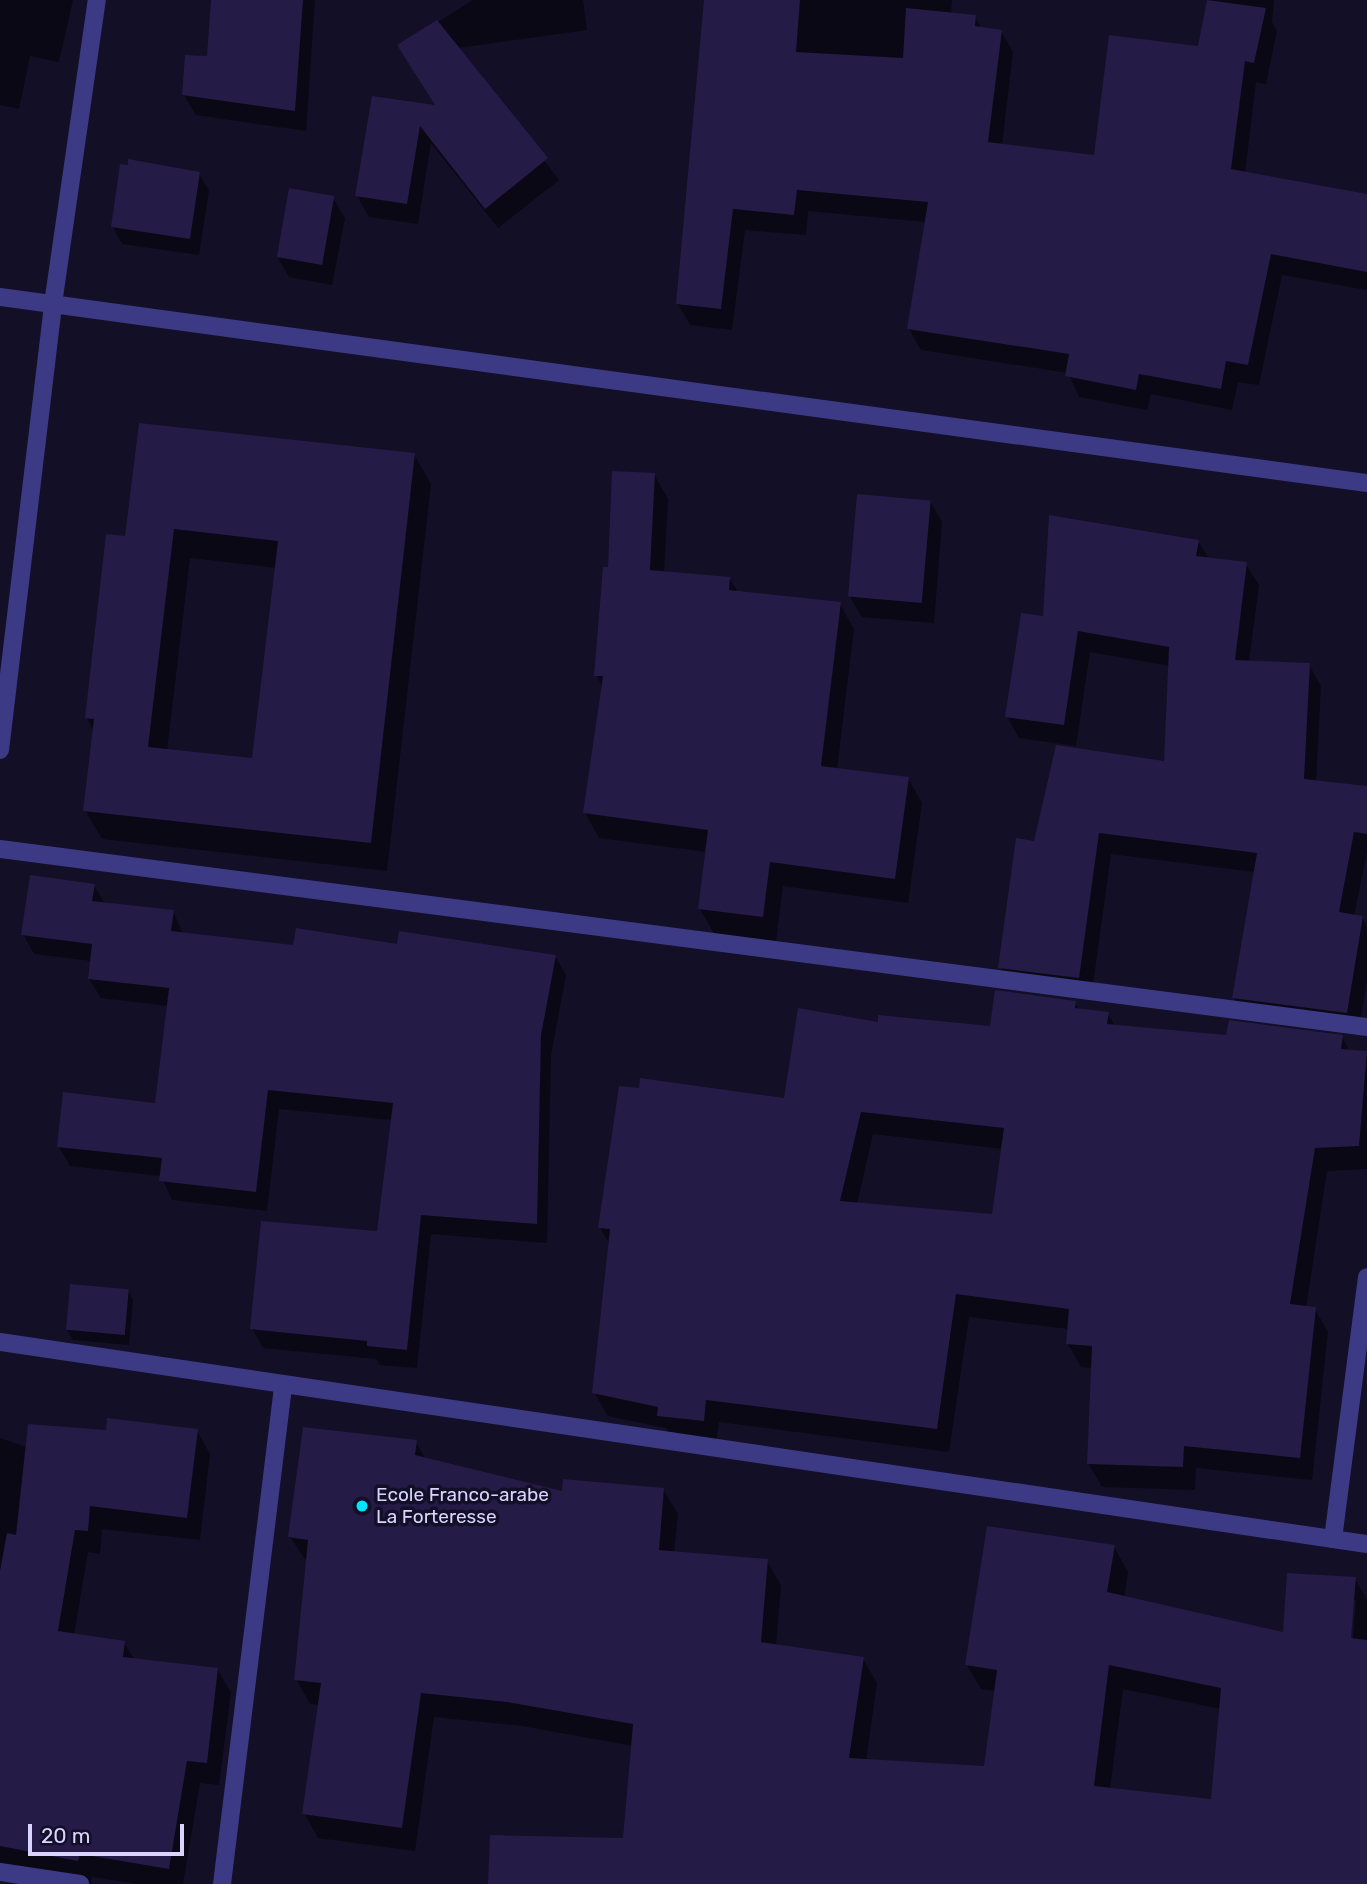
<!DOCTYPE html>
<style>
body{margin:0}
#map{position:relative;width:1367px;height:1884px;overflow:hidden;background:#130f26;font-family:Rubik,sans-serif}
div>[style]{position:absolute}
.shadow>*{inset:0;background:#0007}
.building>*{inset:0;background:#241b47;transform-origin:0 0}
.minor>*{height:18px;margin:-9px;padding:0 9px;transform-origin:9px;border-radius:9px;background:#3d3a85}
.dots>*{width:19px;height:19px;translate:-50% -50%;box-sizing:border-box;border:4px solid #130f26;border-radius:50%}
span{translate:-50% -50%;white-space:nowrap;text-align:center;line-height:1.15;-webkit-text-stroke:7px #130f26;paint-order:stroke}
.poi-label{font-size:19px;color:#d9d4ff}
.left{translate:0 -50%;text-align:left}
.scale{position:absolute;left:28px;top:1824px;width:156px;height:32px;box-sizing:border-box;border:4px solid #d9d4ff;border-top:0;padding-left:9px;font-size:21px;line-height:24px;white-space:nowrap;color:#d9d4ff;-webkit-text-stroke:5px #130f26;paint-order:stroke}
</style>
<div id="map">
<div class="shadow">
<i style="clip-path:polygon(0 0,73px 0,59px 62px,30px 56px,19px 109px,0 105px)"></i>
<i style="clip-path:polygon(213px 0,315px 0,306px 131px,196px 115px,184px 95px,209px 58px)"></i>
<i style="clip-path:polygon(473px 0,583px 0,587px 30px,458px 48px,559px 180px,498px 228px,431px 143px,418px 224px,369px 217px,357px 196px,437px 107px,399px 46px)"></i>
<i style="clip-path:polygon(705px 0,952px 0,951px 14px,975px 17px,982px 29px,1001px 31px,1013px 52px,1002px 145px,1096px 157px,1199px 48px,1209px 0,1274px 0,1272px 22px,1277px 31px,1266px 84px,1256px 82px,1245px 173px,1367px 196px,1367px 290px,1282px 275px,1259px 385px,1238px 382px,1232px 410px,1151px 394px,1147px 410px,1079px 397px,1068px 373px,921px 350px,909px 329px,926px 222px,808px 211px,806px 235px,745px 230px,732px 330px,690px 325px,678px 304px)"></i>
<i style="clip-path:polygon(129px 167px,199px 174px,209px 190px,199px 255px,122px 244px,113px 227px)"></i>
<i style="clip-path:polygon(333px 198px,345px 218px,332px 285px,289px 277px,277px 256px)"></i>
<i style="clip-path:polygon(evenodd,414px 454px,431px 484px,387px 871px,102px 839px,85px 810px,94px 732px,87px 718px,127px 538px,414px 454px,190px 558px,277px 568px,254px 760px,167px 751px,190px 558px)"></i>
<i style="clip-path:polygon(654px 474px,668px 499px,664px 573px,729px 578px,738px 592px,840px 604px,854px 629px,837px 769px,908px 778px,922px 803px,908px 903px,783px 886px,776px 941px,714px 934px,700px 909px,707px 852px,599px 838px,585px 813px,603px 688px,596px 675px,610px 569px)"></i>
<i style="clip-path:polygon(930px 501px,942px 522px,934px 623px,862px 617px,850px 597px)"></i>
<i style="clip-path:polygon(1198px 541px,1209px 559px,1246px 564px,1259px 585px,1249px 662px,1309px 665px,1321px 686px,1316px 782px,1367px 788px,1367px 853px,1354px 916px,1362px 917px,1367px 927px,1367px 981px,1358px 1034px,1246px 1019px,1234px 998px,1255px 872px,1111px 854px,1091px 999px,1013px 989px,1000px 967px,1036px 842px,1166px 763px,1170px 666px,1090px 652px,1076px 746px,1019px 738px,1007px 716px,1045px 618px)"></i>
<i style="clip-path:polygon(94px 885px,105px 904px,173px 911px,183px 934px,294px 947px,398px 946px,555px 956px,566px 975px,551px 1055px,547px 1243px,431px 1234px,417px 1368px,380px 1365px,376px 1359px,263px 1348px,252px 1328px,378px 1232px,392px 1120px,279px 1109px,267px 1211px,172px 1200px,161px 1176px,70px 1166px,59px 1147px,157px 1104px,168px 1006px,101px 998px,89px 979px,92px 961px,34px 954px,23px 934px)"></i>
<i style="clip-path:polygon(evenodd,1075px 1002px,1079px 1010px,1108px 1014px,1115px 1026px,1228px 1037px,1342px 1037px,1350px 1052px,1367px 1053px,1367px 1169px,1327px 1171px,1306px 1308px,1315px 1309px,1328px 1332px,1312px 1480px,1196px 1468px,1195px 1490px,1102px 1487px,1089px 1464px,1093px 1368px,1081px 1367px,1068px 1344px,1069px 1329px,969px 1317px,949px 1452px,719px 1422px,716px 1443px,672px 1438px,666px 1428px,608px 1416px,594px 1392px,610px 1245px,600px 1228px,786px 1100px,879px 1025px,992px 1028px,1075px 1002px,873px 1134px,1003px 1149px,994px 1216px,857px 1204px,873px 1134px)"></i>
<i style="clip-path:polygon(128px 1290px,133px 1300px,129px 1345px,73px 1340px,67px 1330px)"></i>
<i style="clip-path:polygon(197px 1431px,210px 1454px,200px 1540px,102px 1529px,100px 1554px,88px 1552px,74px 1635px,124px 1642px,135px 1661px,217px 1669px,231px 1692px,219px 1785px,200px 1783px,183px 1884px,137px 1884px,92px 1877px,91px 1884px,46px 1875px,0 1874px,0 1438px,27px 1447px,107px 1432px)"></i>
<i style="clip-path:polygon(evenodd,416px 1442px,426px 1460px,564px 1493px,663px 1489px,678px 1514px,674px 1553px,767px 1561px,781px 1585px,776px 1646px,863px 1659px,877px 1683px,866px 1761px,985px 1768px,996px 1691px,981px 1689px,966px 1664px,1114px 1547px,1128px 1572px,1124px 1598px,1285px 1634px,1355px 1579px,1367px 1600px,1367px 1884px,490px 1884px,625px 1840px,633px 1746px,522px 1726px,434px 1717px,415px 1851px,318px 1838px,304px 1813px,319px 1705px,310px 1704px,296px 1679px,307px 1562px,290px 1537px,416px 1442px,1352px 1600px,1356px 1600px,1352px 1647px,1349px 1646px,1352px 1600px,416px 1442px,1123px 1689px,1221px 1709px,1212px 1801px,1110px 1789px,1123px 1689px)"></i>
</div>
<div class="building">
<i style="clip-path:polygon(211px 0,303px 0,295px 111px,182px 95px,185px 55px,207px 56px)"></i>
<i style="clip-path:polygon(704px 0,800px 0,796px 52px,903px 58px,906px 8px,976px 15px,975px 26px,1002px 30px,988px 142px,1094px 155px,1109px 35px,1198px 46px,1207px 0,1266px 8px,1254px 63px,1245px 61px,1231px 169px,1367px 194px,1367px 272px,1271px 254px,1248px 365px,1226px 361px,1221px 389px,1139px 374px,1136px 390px,1065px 376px,1069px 354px,907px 329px,928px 202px,797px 190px,794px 215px,733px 209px,721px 309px,676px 304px)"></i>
<i style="clip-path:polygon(437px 20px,548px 158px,485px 209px,420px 126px,407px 204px,355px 196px,372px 96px,435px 105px,397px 45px)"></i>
<i style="clip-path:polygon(128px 159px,200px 172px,190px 239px,111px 227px,120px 164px,128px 165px)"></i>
<i style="left:289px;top:188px;width:46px;height:70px;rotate:10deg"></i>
<i style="clip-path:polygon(evenodd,139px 423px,415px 453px,371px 843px,83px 811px,94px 719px,85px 718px,106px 534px,125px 536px,139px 423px,174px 529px,278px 541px,252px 758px,148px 747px,174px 529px)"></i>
<i style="clip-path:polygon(612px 471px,655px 473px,650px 570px,730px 577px,729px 590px,841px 602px,821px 766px,909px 777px,895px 879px,770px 862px,763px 917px,698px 909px,708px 830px,583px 813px,603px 676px,594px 676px,603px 567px,608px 567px)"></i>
<i style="left:857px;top:494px;width:74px;height:103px;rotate:5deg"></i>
<i style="clip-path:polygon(1049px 515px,1199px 540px,1196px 556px,1247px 562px,1235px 660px,1310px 663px,1304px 779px,1367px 786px,1367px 834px,1354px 832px,1339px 912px,1363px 916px,1347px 1013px,1232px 998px,1257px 853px,1099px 833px,1079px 978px,998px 968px,1016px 838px,1034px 841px,1056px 745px,1164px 761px,1169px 647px,1078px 631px,1064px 725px,1005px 717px,1021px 613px,1043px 616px)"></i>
<i style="clip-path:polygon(30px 875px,95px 884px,92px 901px,174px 910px,171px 931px,293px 945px,296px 928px,397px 944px,399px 931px,556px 955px,541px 1035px,537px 1224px,421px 1215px,407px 1350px,367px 1346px,367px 1341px,250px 1329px,261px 1221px,377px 1231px,393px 1103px,268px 1090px,256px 1192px,159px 1181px,162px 1158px,57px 1147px,63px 1092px,155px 1103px,169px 988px,88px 979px,92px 944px,21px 935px)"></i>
<i style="clip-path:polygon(evenodd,995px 990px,1076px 1001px,1075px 1008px,1109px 1012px,1107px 1024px,1226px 1035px,1229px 1020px,1343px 1035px,1341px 1049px,1367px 1051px,1359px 1146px,1315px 1148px,1290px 1304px,1316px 1307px,1300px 1458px,1184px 1446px,1183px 1467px,1087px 1464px,1092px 1346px,1066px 1344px,1069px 1309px,956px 1294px,937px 1429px,706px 1400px,704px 1421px,657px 1416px,658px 1407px,592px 1393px,610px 1229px,598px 1228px,619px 1086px,639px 1088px,640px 1078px,784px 1098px,798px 1008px,878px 1022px,878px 1015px,990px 1026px,995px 990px,861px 1112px,1004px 1128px,992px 1214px,840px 1201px,861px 1112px)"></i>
<i style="left:70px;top:1284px;width:59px;height:46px;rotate:5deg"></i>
<i style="clip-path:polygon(107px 1418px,198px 1429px,187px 1518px,90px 1506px,88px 1531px,75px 1530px,58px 1631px,125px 1641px,123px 1657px,218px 1668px,207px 1763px,187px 1761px,169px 1869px,80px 1854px,78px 1861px,0 1846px,0 1571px,7px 1533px,16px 1535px,28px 1424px,106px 1430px)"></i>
<i style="clip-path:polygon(evenodd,303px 1427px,417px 1440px,415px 1455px,562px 1491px,563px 1479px,664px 1488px,659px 1550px,768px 1559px,761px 1642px,864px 1657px,849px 1758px,984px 1766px,997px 1670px,965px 1665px,987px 1526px,1115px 1545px,1107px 1592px,1283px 1632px,1287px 1573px,1356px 1577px,1351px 1638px,1367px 1640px,1367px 1884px,488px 1884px,490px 1835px,623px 1838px,633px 1724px,507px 1702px,421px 1693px,402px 1828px,302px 1814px,321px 1683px,294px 1680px,308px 1540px,288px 1537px,303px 1427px,1109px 1665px,1221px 1688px,1211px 1799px,1094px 1786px,1109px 1665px)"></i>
</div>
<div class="minor">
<i style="left:0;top:297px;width:1380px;rotate:7.75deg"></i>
<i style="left:0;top:750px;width:449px;rotate:-83.2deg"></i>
<i style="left:53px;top:304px;width:307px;rotate:-81.8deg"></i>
<i style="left:0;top:849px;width:1379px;rotate:7.42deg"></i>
<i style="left:0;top:1342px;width:1382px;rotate:8.41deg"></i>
<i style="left:1333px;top:1539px;width:264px;rotate:-82.6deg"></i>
<i style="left:0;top:1872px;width:81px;rotate:8.5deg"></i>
<i style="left:222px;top:1884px;width:501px;rotate:-83deg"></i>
</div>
<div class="dots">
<i style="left:362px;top:1506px;background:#00e5ff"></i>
</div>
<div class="poi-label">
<span class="left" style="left:376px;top:1506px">Ecole Franco-arabe<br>La Forteresse</span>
</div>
<div class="scale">20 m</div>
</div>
